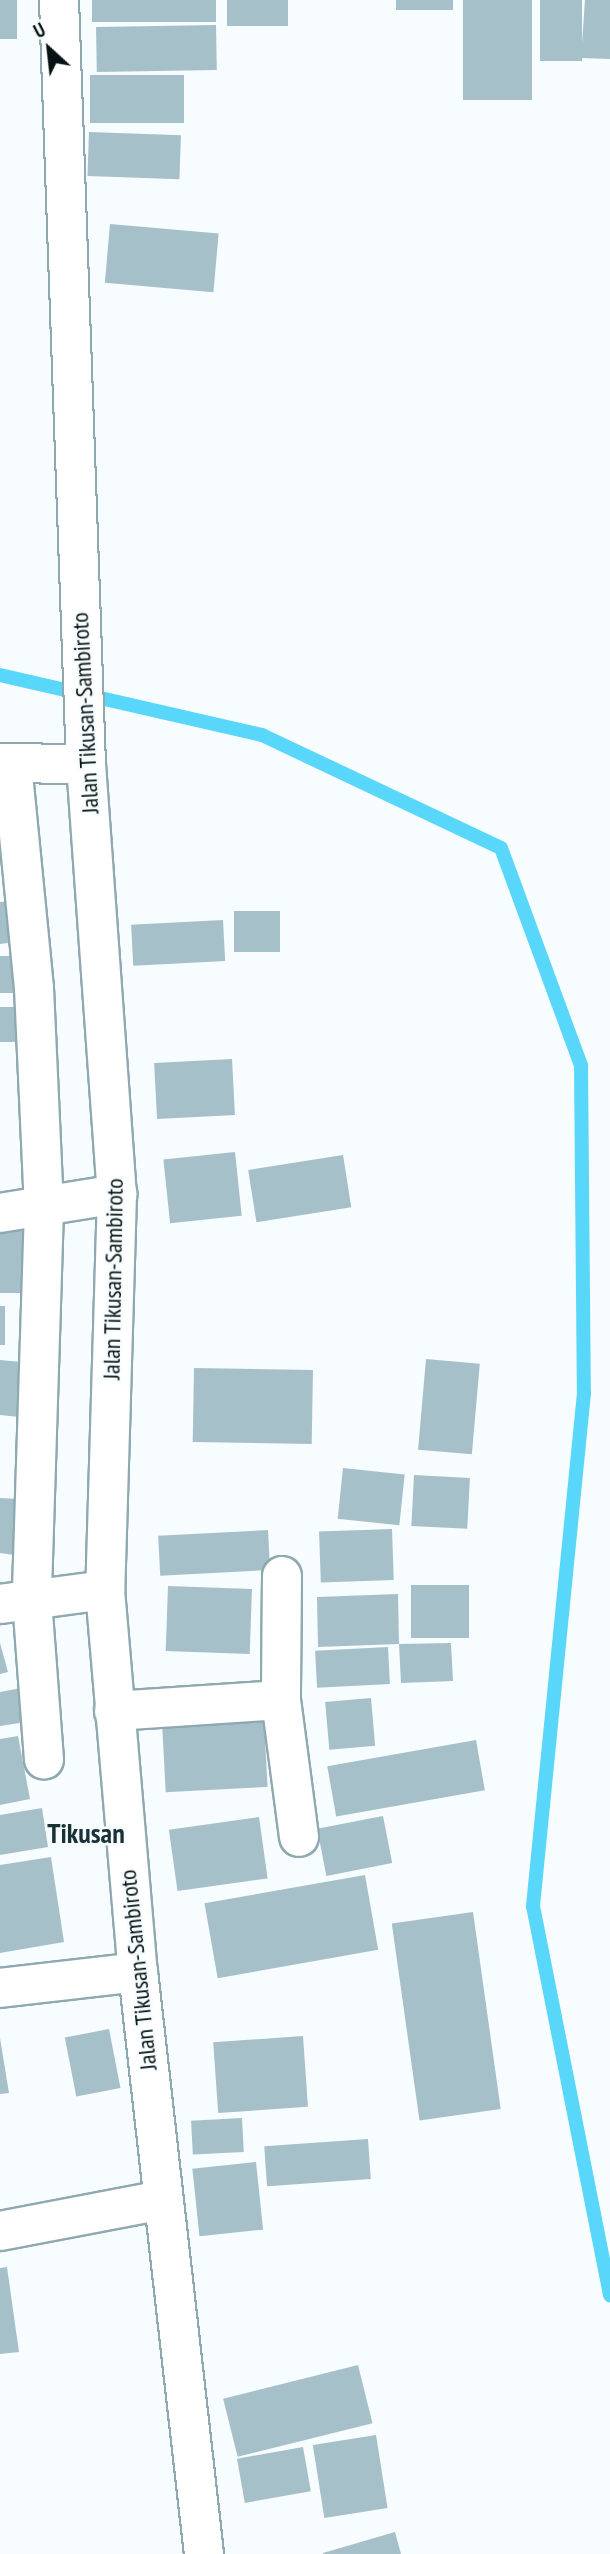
<!DOCTYPE html>
<style>
body{margin:0}
#map{position:relative;width:610px;height:2554px;overflow:hidden;background:#f7fcfe;font-family:"PT Sans Narrow",sans-serif}
div>[style]{position:absolute}
.stream>*{height:14px;margin:-7px;padding:0 7px;transform-origin:7px;border-radius:7px;background:#59d7fa}
.building>*{inset:0;background:#a6c0c9;transform-origin:0 0}
.roads{filter:drop-shadow(2px 0 #8fa9b1) drop-shadow(-2px 0 #8fa9b1) drop-shadow(0 2px #8fa9b1) drop-shadow(0 -2px #8fa9b1)}
.minor>*{height:38px;margin:-19px;padding:0 19px;transform-origin:19px;border-radius:19px;background:#fff}
span{translate:-50% -50%;white-space:nowrap;text-align:center;line-height:1.15;-webkit-text-stroke:5px #f7fcfe;paint-order:stroke}
.street-label{font-size:24px;color:#081215}
.quarter-label{font-size:28px;color:#1b3138;font-weight:700}
.north{position:absolute;left:14px;top:14px;width:70px;height:70px;-webkit-text-stroke:5px #f7fcfe;paint-order:stroke;rotate:333deg;font-size:19px;font-weight:700;line-height:28px;text-align:center;color:#081215}
.north::after{content:'';display:block;margin:auto;width:24px;height:32px;background:#081215;clip-path:polygon(50% 0,100% 100%,50% 72%,0 100%)}
</style>
<div id="map">
<div class="stream">
<i style="left:0;top:675px;width:269px;rotate:12.9deg"></i>
<i style="left:262px;top:735px;width:264px;rotate:25.3deg"></i>
<i style="left:501px;top:848px;width:231px;rotate:69.8deg"></i>
<i style="left:581px;top:1065px;width:328px;rotate:89.5deg"></i>
<i style="left:584px;top:1393px;width:516px;rotate:95.68deg"></i>
<i style="left:533px;top:1906px;width:397px;rotate:78.8deg"></i>
</div>
<div class="building">
<i style="left:0;top:0;width:17px;height:39px"></i>
<i style="left:92px;top:0;width:124px;height:22px"></i>
<i style="left:227px;top:0;width:61px;height:26px"></i>
<i style="left:396px;top:0;width:57px;height:10px"></i>
<i style="left:463px;top:0;width:69px;height:100px"></i>
<i style="left:540px;top:0;width:42px;height:61px"></i>
<i style="clip-path:polygon(585px 0,610px 0,610px 59px,581px 58px)"></i>
<i style="left:216px;top:25px;width:45px;height:120px;rotate:89deg"></i>
<i style="left:184px;top:75px;width:48px;height:94px;rotate:90deg"></i>
<i style="left:89px;top:132px;width:92px;height:44px;rotate:2deg"></i>
<i style="left:110px;top:224px;width:109px;height:59px;rotate:5deg"></i>
<i style="clip-path:polygon(18px 900px,23px 941px,0 944px,0 902px)"></i>
<i style="left:234px;top:911px;width:46px;height:41px"></i>
<i style="left:223px;top:920px;width:41px;height:92px;rotate:87deg"></i>
<i style="left:26px;top:956px;width:37px;height:26px;rotate:90deg"></i>
<i style="left:0;top:1007px;width:34px;height:35px"></i>
<i style="left:232px;top:1059px;width:56px;height:78px;rotate:87deg"></i>
<i style="left:235px;top:1152px;width:64px;height:72px;rotate:84deg"></i>
<i style="left:343px;top:1155px;width:53px;height:96px;rotate:81deg"></i>
<i style="left:34px;top:1227px;width:66px;height:34px;rotate:90deg"></i>
<i style="left:0;top:1306px;width:5px;height:39px"></i>
<i style="left:426px;top:1359px;width:54px;height:91px;rotate:5deg"></i>
<i style="clip-path:polygon(0 1360px,33px 1363px,29px 1418px,0 1415px)"></i>
<i style="left:194px;top:1368px;width:119px;height:74px;rotate:1deg"></i>
<i style="left:343px;top:1468px;width:62px;height:51px;rotate:6deg"></i>
<i style="left:414px;top:1475px;width:56px;height:51px;rotate:3deg"></i>
<i style="clip-path:polygon(0 1498px,19px 1499px,14px 1555px,0 1553px)"></i>
<i style="left:392px;top:1529px;width:51px;height:73px;rotate:88deg"></i>
<i style="left:268px;top:1530px;width:40px;height:110px;rotate:87deg"></i>
<i style="left:411px;top:1585px;width:58px;height:53px"></i>
<i style="left:168px;top:1586px;width:84px;height:65px;rotate:2deg"></i>
<i style="clip-path:polygon(398px 1594px,399px 1644px,451px 1643px,453px 1681px,401px 1683px,399px 1644px,318px 1647px,317px 1597px)"></i>
<i style="clip-path:polygon(0 1643px,8px 1672px,0 1674px)"></i>
<i style="left:388px;top:1647px;width:37px;height:73px;rotate:87deg"></i>
<i style="clip-path:polygon(21px 1688px,26px 1722px,0 1726px,0 1692px)"></i>
<i style="left:371px;top:1698px;width:48px;height:46px;rotate:85deg"></i>
<i style="left:264px;top:1719px;width:68px;height:102px;rotate:87deg"></i>
<i style="clip-path:polygon(18px 1736px,30px 1799px,0 1805px,0 1739px)"></i>
<i style="left:476px;top:1740px;width:51px;height:151px;rotate:80deg"></i>
<i style="clip-path:polygon(42px 1808px,48px 1847px,0 1855px,0 1815px)"></i>
<i style="left:383px;top:1816px;width:48px;height:67px;rotate:79deg"></i>
<i style="left:259px;top:1817px;width:62px;height:91px;rotate:82deg"></i>
<i style="clip-path:polygon(51px 1857px,64px 1942px,0 1953px,0 1865px)"></i>
<i style="left:365px;top:1875px;width:76px;height:163px;rotate:80deg"></i>
<i style="left:473px;top:1912px;width:199px;height:82px;rotate:82deg"></i>
<i style="left:109px;top:2029px;width:60px;height:45px;rotate:79deg"></i>
<i style="left:303px;top:2036px;width:71px;height:90px;rotate:86deg"></i>
<i style="clip-path:polygon(0 2038px,9px 2093px,0 2094px)"></i>
<i style="left:242px;top:2118px;width:34px;height:51px;rotate:87deg"></i>
<i style="left:368px;top:2139px;width:40px;height:104px;rotate:86deg"></i>
<i style="left:256px;top:2162px;width:68px;height:64px;rotate:84deg"></i>
<i style="clip-path:polygon(7px 2267px,19px 2352px,0 2354px,0 2268px)"></i>
<i style="left:358px;top:2365px;width:60px;height:139px;rotate:76deg"></i>
<i style="left:376px;top:2435px;width:74px;height:64px;rotate:81deg"></i>
<i style="left:303px;top:2447px;width:45px;height:67px;rotate:80deg"></i>
<i style="clip-path:polygon(395px 2532px,401px 2554px,323px 2554px,323px 2553px)"></i>
</div>
<div class="roads">
<div class="minor">
<i style="left:59px;top:0;width:764px;rotate:87.98deg"></i>
<i style="left:86px;top:764px;width:431px;rotate:85.9deg"></i>
<i style="left:117px;top:1194px;width:396px;rotate:91.7deg"></i>
<i style="left:105px;top:1590px;width:383px;rotate:85.1deg"></i>
<i style="left:138px;top:1972px;width:586px;rotate:83.53deg"></i>
<i style="left:0;top:763px;width:86px;rotate:0.7deg"></i>
<i style="left:12px;top:764px;width:225px;rotate:84.4deg"></i>
<i style="left:34px;top:988px;width:221px;rotate:87.4deg"></i>
<i style="left:44px;top:1209px;width:391px;rotate:91.8deg"></i>
<i style="left:32px;top:1600px;width:160px;rotate:85.7deg"></i>
<i style="left:0;top:1213px;width:119px;rotate:-9.2deg"></i>
<i style="left:282px;top:1576px;width:124px;rotate:90.5deg"></i>
<i style="left:281px;top:1700px;width:138px;rotate:82.5deg"></i>
<i style="left:0;top:1604px;width:106px;rotate:-7.6deg"></i>
<i style="left:114px;top:1711px;width:167px;rotate:-3.8deg"></i>
<i style="left:0;top:1988px;width:139px;rotate:-6.6deg"></i>
<i style="left:0;top:2231px;width:165px;rotate:-10.8deg"></i>
</div>
</div>
<div class="street-label">
<span style="left:85px;top:713px;rotate:-93deg">Jalan Tikusan-Sambiroto</span>
<span style="left:113px;top:1279px;rotate:-89deg">Jalan Tikusan-Sambiroto</span>
<span style="left:138px;top:1970px;rotate:-96deg">Jalan Tikusan-Sambiroto</span>
</div>
<div class="quarter-label">
<span style="left:86px;top:1833px">Tikusan</span>
</div>
<div class="north">U</div>
</div>
